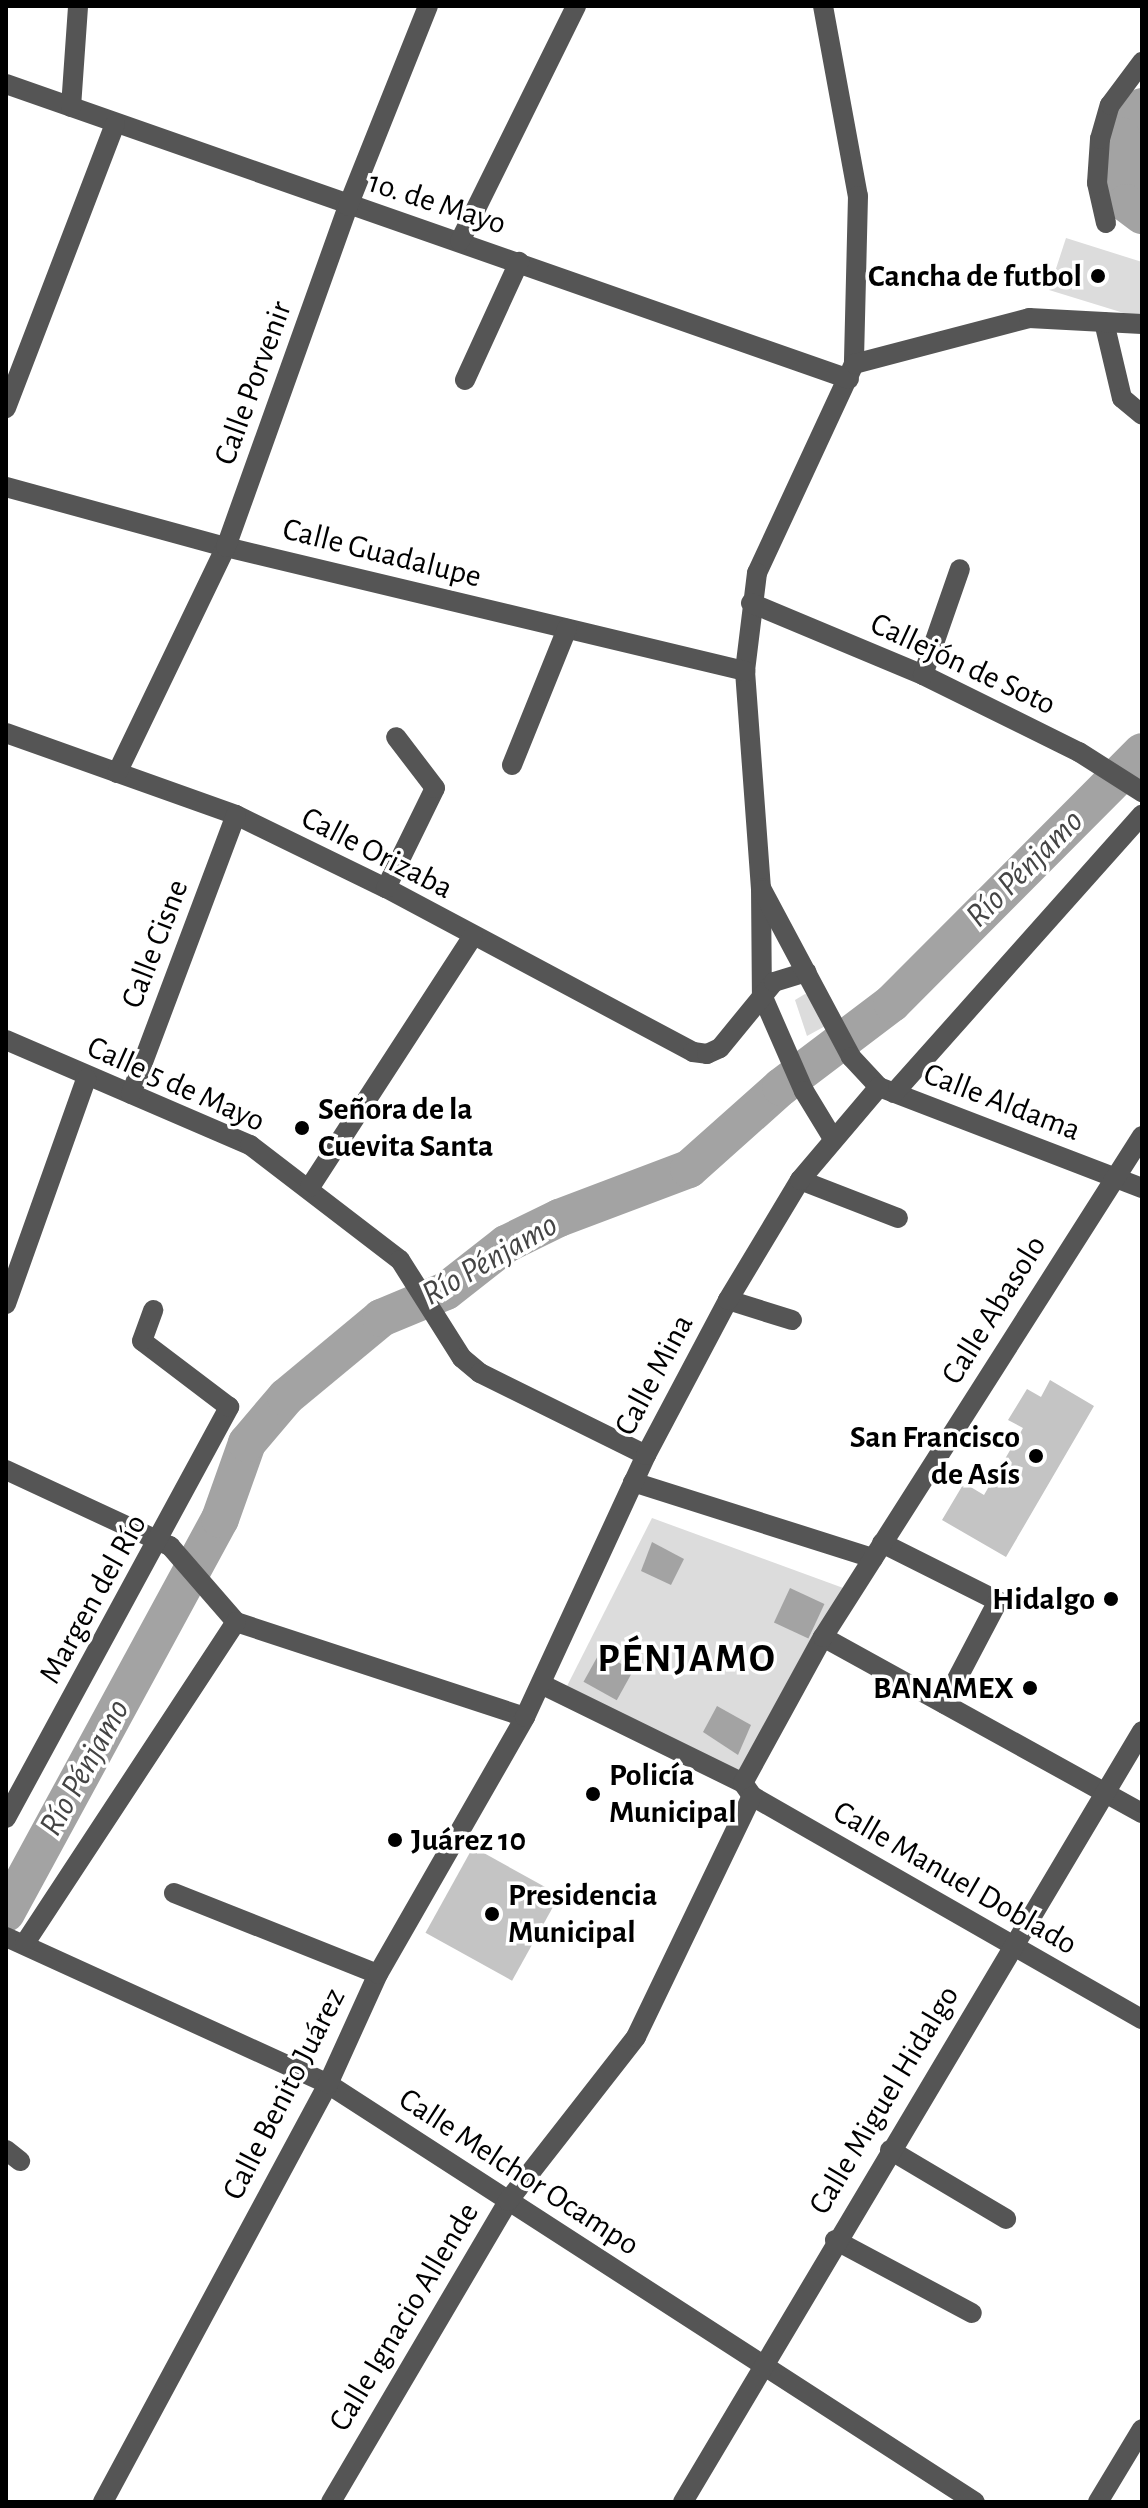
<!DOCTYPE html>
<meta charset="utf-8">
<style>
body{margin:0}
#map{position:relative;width:1148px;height:2508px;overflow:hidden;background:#fff;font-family:"Alegreya Sans",sans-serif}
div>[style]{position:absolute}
.green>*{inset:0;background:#dcdcdc}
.water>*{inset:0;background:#a3a3a3;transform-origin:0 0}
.river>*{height:38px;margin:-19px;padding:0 19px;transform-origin:19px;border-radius:19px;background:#a3a3a3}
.building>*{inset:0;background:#c4c4c4;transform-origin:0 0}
.minor>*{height:20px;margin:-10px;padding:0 10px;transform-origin:10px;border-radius:10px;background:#555}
.dots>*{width:22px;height:22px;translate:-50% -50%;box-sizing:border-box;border:4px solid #fff;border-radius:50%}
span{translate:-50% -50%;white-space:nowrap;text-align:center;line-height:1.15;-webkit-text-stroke:7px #fff;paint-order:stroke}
.street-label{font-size:32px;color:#000}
.poi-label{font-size:32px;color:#000;font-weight:700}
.right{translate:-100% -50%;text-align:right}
.left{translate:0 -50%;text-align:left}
.water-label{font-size:34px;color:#444;font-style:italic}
.district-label{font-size:40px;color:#000;font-weight:700;letter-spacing:2px}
.frame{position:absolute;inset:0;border:8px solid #000;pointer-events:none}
</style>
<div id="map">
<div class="green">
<i style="clip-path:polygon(1066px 238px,1142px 262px,1140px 318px,1049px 290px)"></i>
<i style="clip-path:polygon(805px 994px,816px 998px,829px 1024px,807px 1036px,795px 1000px)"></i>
<i style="clip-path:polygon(652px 1518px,846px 1589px,745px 1775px,564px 1692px)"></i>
</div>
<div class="water">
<i style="clip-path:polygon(652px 1542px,684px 1559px,671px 1585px,641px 1571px)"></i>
<i style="left:790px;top:1588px;width:38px;height:38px;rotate:25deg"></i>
<i style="left:600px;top:1652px;width:38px;height:34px;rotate:29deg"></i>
<i style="clip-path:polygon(717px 1706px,751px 1725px,738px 1755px,703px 1732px)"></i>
</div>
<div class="river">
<i style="left:1142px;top:107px;width:36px;rotate:126deg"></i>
<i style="left:1121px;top:136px;width:67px;rotate:85.7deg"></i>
<i style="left:1126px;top:203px;width:20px;rotate:37deg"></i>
<i style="left:6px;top:1913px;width:448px;rotate:-61.5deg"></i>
<i style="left:220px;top:1519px;width:81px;rotate:-70.4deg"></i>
<i style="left:247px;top:1443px;width:60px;rotate:-49.7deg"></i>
<i style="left:286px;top:1397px;width:124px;rotate:-39.7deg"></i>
<i style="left:381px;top:1318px;width:70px;rotate:-22.6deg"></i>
<i style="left:446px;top:1291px;width:76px;rotate:-38.1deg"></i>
<i style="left:506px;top:1244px;width:59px;rotate:-26.1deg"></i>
<i style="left:559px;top:1218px;width:139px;rotate:-20.7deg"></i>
<i style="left:689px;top:1169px;width:123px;rotate:-41.7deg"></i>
<i style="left:781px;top:1087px;width:139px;rotate:-37.1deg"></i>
<i style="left:892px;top:1003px;width:354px;rotate:-45.1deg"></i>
</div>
<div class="building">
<i style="clip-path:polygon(1050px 1380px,1094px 1406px,1006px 1557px,942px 1520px,964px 1483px,984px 1495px,1023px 1428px,1008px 1420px,1027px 1389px,1041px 1397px)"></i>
<i style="left:473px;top:1847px;width:99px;height:98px;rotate:29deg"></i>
</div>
<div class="minor">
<i style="left:823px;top:6px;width:193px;rotate:79.6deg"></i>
<i style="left:858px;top:196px;width:168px;rotate:91.4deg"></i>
<i style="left:854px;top:364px;width:230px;rotate:114.9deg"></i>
<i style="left:757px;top:573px;width:99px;rotate:97deg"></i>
<i style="left:745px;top:671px;width:218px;rotate:85.8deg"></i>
<i style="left:761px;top:888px;width:107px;rotate:89.5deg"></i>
<i style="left:762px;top:995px;width:105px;rotate:66.4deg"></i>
<i style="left:804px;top:1091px;width:54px;rotate:58.7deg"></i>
<i style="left:6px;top:84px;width:893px;rotate:19.29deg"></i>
<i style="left:71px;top:107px;width:101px;rotate:-86deg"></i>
<i style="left:1106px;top:223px;width:41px;rotate:-102.7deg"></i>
<i style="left:1097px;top:183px;width:44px;rotate:-86.1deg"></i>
<i style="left:1100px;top:139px;width:35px;rotate:-74deg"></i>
<i style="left:1110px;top:105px;width:54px;rotate:-53.3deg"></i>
<i style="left:460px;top:241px;width:262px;rotate:-63.7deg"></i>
<i style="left:1104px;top:322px;width:78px;rotate:76.7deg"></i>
<i style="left:1122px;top:398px;width:26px;rotate:40deg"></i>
<i style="left:854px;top:364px;width:181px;rotate:-14.7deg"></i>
<i style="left:1029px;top:318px;width:113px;rotate:3deg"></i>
<i style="left:465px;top:380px;width:130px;rotate:-65.4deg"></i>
<i style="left:6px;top:408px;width:304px;rotate:-69deg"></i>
<i style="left:6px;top:487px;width:228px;rotate:15.3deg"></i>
<i style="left:226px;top:547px;width:534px;rotate:13.44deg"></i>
<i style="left:751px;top:603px;width:186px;rotate:22.7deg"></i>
<i style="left:923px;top:675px;width:174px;rotate:26.3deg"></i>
<i style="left:1079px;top:752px;width:75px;rotate:32.4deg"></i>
<i style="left:923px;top:675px;width:112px;rotate:-70.8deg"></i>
<i style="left:6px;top:733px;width:244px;rotate:19.6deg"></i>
<i style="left:236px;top:815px;width:167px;rotate:26deg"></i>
<i style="left:386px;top:888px;width:348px;rotate:28.1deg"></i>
<i style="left:693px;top:1052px;width:14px;rotate:8deg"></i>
<i style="left:707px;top:1054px;width:14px;rotate:-25deg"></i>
<i style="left:720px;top:1048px;width:85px;rotate:-50.7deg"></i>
<i style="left:774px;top:982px;width:34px;rotate:-17deg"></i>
<i style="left:512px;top:765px;width:147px;rotate:-68deg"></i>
<i style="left:117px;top:773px;width:251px;rotate:-64.3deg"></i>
<i style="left:226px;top:547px;width:362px;rotate:-70.3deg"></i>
<i style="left:348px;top:206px;width:215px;rotate:-68.2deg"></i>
<i style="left:386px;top:888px;width:111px;rotate:-63.9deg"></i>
<i style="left:435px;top:788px;width:64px;rotate:-127.4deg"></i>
<i style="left:762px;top:890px;width:189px;rotate:61.9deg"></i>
<i style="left:851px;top:1057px;width:41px;rotate:47deg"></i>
<i style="left:879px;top:1087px;width:282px;rotate:21deg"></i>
<i style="left:6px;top:1040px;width:266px;rotate:23.3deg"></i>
<i style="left:250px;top:1145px;width:189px;rotate:37.5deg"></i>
<i style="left:400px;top:1260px;width:116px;rotate:57.7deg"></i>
<i style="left:462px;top:1358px;width:23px;rotate:40deg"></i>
<i style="left:480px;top:1373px;width:185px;rotate:26.3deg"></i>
<i style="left:894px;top:1093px;width:373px;rotate:-48.3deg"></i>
<i style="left:131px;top:1094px;width:298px;rotate:-69.4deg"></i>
<i style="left:800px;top:1180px;width:105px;rotate:21.2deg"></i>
<i style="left:310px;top:1187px;width:299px;rotate:-57deg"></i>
<i style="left:728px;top:1300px;width:67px;rotate:17.4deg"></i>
<i style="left:6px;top:1304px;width:239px;rotate:-70.4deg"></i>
<i style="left:6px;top:1470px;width:181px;rotate:24.9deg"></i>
<i style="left:170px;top:1546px;width:101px;rotate:49deg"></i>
<i style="left:236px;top:1622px;width:304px;rotate:18.2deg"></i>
<i style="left:633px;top:1482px;width:252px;rotate:17.6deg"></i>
<i style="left:882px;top:1543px;width:130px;rotate:26.6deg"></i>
<i style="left:998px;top:1601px;width:116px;rotate:117.7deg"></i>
<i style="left:823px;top:1637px;width:364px;rotate:28.9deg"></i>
<i style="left:541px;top:1684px;width:225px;rotate:26.1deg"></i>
<i style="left:743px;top:1783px;width:16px;rotate:55deg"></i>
<i style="left:752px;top:1796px;width:449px;rotate:29.8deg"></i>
<i style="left:743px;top:1783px;width:166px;rotate:-61.3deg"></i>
<i style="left:823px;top:1637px;width:594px;rotate:-57.51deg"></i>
<i style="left:6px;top:1818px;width:468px;rotate:-61.5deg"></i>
<i style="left:229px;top:1407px;width:109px;rotate:-142.8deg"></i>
<i style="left:142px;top:1341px;width:33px;rotate:-70deg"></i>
<i style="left:174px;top:1893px;width:219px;rotate:21.7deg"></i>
<i style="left:6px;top:1937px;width:354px;rotate:24.5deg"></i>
<i style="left:328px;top:2084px;width:770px;rotate:32.86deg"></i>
<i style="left:25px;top:1943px;width:384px;rotate:-56.7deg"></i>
<i style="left:6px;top:2150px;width:18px;rotate:38deg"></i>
<i style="left:890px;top:2150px;width:135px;rotate:30.7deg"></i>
<i style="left:835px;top:2240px;width:155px;rotate:28.1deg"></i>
<i style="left:103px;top:2502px;width:475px;rotate:-61.7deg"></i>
<i style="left:328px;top:2084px;width:121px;rotate:-65.6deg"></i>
<i style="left:378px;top:1974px;width:296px;rotate:-60.2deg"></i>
<i style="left:525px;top:1717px;width:289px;rotate:-65.2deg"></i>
<i style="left:646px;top:1455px;width:175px;rotate:-62.1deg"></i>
<i style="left:728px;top:1300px;width:140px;rotate:-59deg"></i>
<i style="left:800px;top:1180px;width:122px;rotate:-49.7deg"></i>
<i style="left:331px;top:2502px;width:349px;rotate:-59.5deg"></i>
<i style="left:508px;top:2201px;width:208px;rotate:-52deg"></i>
<i style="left:636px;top:2037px;width:267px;rotate:-64.3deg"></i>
<i style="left:683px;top:2502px;width:897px;rotate:-59.23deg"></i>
<i style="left:1098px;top:2502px;width:85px;rotate:-58.9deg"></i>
</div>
<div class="dots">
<i style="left:1098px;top:276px;background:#000"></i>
<i style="left:302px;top:1128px;background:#000"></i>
<i style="left:1036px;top:1456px;background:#000"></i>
<i style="left:1111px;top:1599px;background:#000"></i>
<i style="left:1030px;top:1688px;background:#000"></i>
<i style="left:593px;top:1794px;background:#000"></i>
<i style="left:395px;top:1840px;background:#000"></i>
<i style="left:492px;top:1914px;background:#000"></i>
</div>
<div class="street-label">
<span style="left:437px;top:203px;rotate:18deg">1o. de Mayo</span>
<span style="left:253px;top:383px;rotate:-70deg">Calle Porvenir</span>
<span style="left:382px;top:553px;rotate:14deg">Calle Guadalupe</span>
<span style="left:963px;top:664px;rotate:25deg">Callejón de Soto</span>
<span style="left:377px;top:853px;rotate:27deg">Calle Orizaba</span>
<span style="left:155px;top:944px;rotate:-69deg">Calle Cisne</span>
<span style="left:176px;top:1084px;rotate:24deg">Calle 5 de Mayo</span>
<span style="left:1002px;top:1102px;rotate:21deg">Calle Aldama</span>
<span style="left:994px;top:1310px;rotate:-58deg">Calle Abasolo</span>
<span style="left:654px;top:1375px;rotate:-62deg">Calle Mina</span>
<span style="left:93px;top:1599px;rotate:-61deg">Margen del Río</span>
<span style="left:955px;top:1878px;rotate:30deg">Calle Manuel Doblado</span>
<span style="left:284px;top:2094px;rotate:-63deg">Calle Benito Juárez</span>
<span style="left:884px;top:2100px;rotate:-59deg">Calle Miguel Hidalgo</span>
<span style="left:519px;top:2172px;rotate:33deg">Calle Melchor Ocampo</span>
<span style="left:404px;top:2317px;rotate:-59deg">Calle Ignacio Allende</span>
</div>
<div class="poi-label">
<span class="right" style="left:1082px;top:276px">Cancha de futbol</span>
<span class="left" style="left:318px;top:1128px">Señora de la<br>Cuevita Santa</span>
<span class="right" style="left:1020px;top:1456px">San Francisco<br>de Asís</span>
<span class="right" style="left:1095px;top:1599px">Hidalgo</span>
<span class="right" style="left:1014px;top:1688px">BANAMEX</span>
<span class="left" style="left:609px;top:1794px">Policía<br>Municipal</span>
<span class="left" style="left:411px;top:1840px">Juárez 10</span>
<span class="left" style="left:508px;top:1914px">Presidencia<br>Municipal</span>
</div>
<div class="water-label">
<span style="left:1025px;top:869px;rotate:-45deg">Río Pénjamo</span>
<span style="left:490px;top:1260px;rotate:-30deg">Río Pénjamo</span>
<span style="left:85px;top:1768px;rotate:-61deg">Río Pénjamo</span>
</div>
<div class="district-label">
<span style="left:687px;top:1659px">PÉNJAMO</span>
</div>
<div class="frame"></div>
</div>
